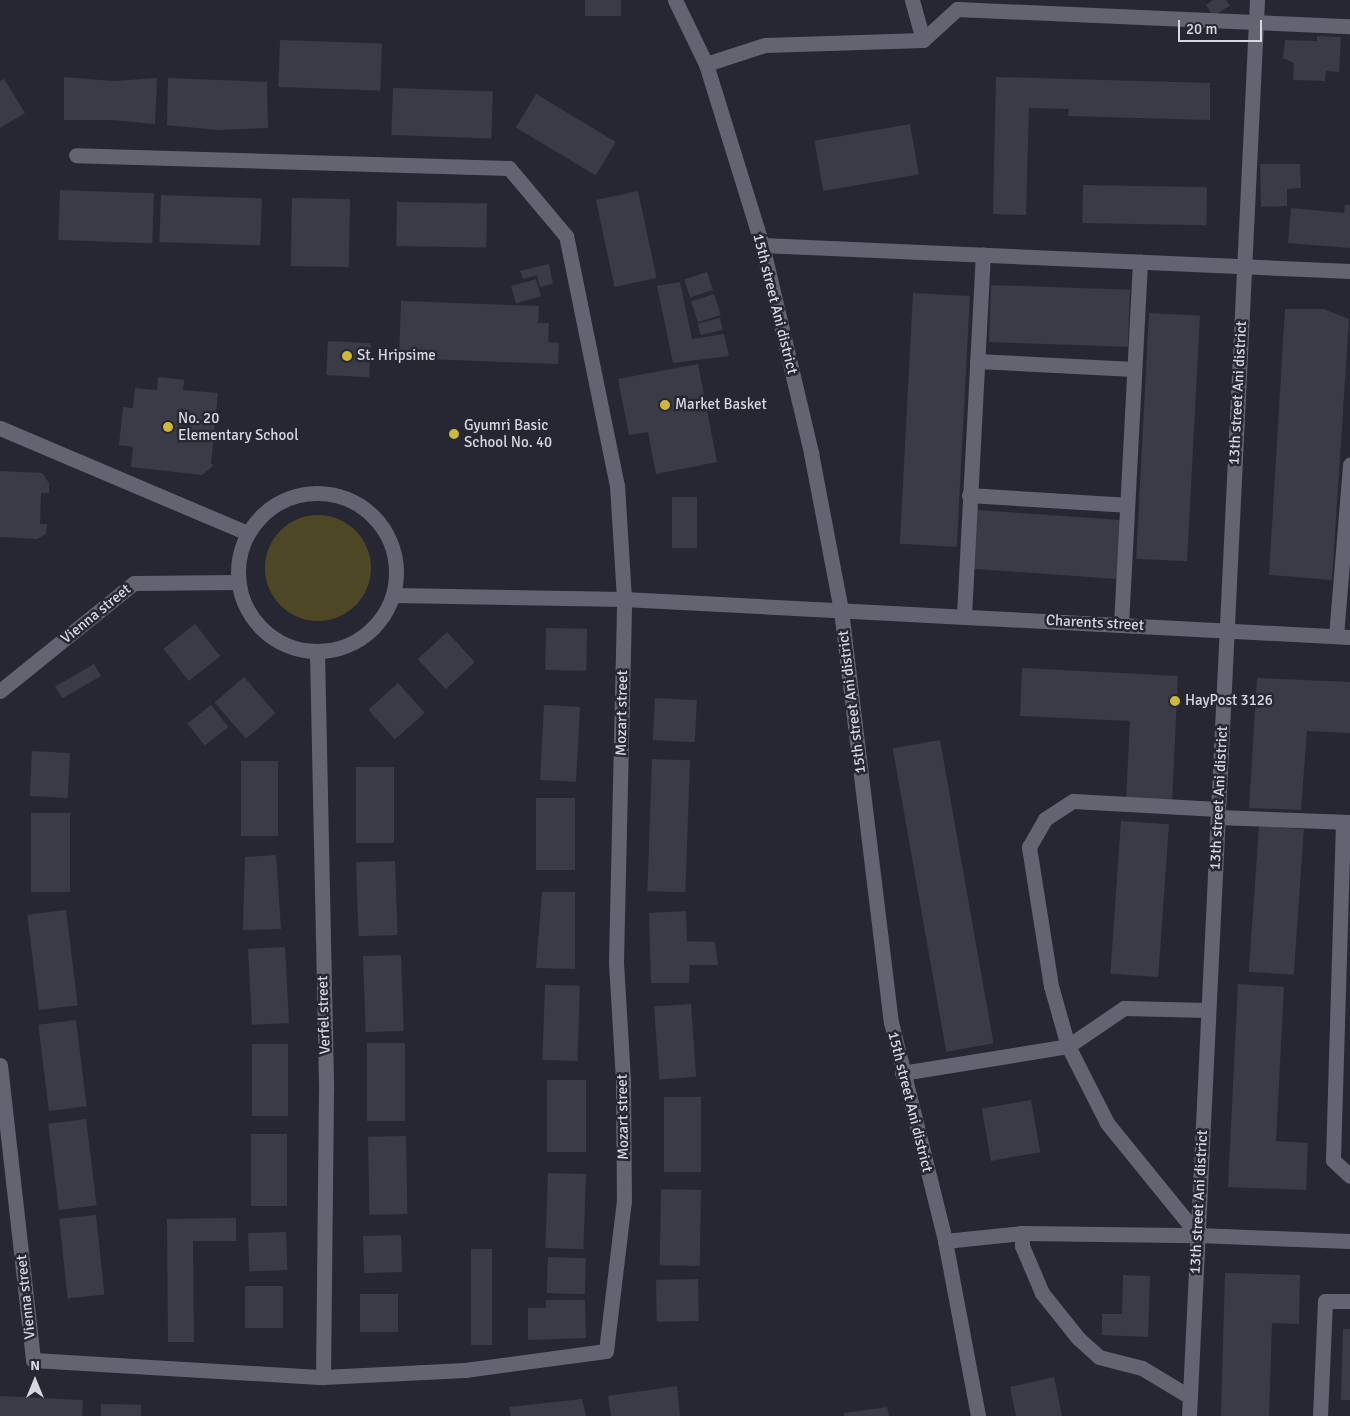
<!DOCTYPE html>
<style>
body{margin:0}
#map{position:relative;width:1350px;height:1416px;overflow:hidden;background:#272734;font-family:Signika,sans-serif}
div>[style]{position:absolute}
.green>*{inset:0;background:#4d4726}
.round{border-radius:50%}
.building>*{inset:0;background:#3b3b48;transform-origin:0 0}
.lane>*{height:15px;margin:-7.5px;padding:0 7.5px;transform-origin:7.5px;border-radius:7.5px;background:#636372}
.street>*{height:15px;margin:-7.5px;padding:0 7.5px;transform-origin:7.5px;border-radius:7.5px;background:#636372}
.street>.ring{margin:-7.5px;padding:0;box-sizing:content-box;background:none;border:15px solid #636372;border-radius:50%}
.dots>*{width:14px;height:14px;translate:-50% -50%;box-sizing:border-box;border:2px solid #272734;border-radius:50%}
span{translate:-50% -50%;white-space:nowrap;text-align:center;line-height:1.15;-webkit-text-stroke:5px #272734;paint-order:stroke}
.street-label{font-size:15px;color:#d7d7e0}
.poi-label{font-size:15px;color:#d7d7e0}
.left{translate:0 -50%;text-align:left}
.north{position:absolute;left:10px;top:1356px;width:50px;height:50px;-webkit-text-stroke:4px #272734;paint-order:stroke;rotate:0deg;font-size:14px;font-weight:700;line-height:20px;text-align:center;color:#d7d7e0}
.north::after{content:'';display:block;margin:auto;width:18px;height:22px;background:#d7d7e0;clip-path:polygon(50% 0,100% 100%,50% 72%,0 100%)}
.scale{position:absolute;left:1178px;top:20px;width:84px;height:22px;box-sizing:border-box;border:2px solid #d7d7e0;border-top:0;padding-left:6px;font-size:15px;line-height:18px;white-space:nowrap;color:#d7d7e0;-webkit-text-stroke:4px #272734;paint-order:stroke}
</style>
<div id="map">
<div class="green">
<i class="round" style="left:265px;top:515px;width:106px;height:106px"></i>
</div>
<div class="building">
<i style="left:585px;top:0;width:36px;height:16px"></i>
<i style="clip-path:polygon(1213px 0,1226px 0,1230px 6px,1213px 16px,1206px 5px)"></i>
<i style="clip-path:polygon(1317px 36px,1341px 37px,1339px 72px,1326px 71px,1325px 81px,1293px 80px,1294px 63px,1283px 58px,1285px 40px,1317px 41px)"></i>
<i style="left:280px;top:40px;width:102px;height:47px;rotate:2deg"></i>
<i style="clip-path:polygon(64px 77px,114px 81px,157px 78px,155px 124px,113px 120px,64px 120px)"></i>
<i style="clip-path:polygon(996px 77px,1210px 83px,1210px 120px,1068px 116px,1069px 109px,1029px 108px,1026px 215px,993px 214px)"></i>
<i style="clip-path:polygon(168px 78px,267px 82px,268px 128px,216px 130px,167px 125px)"></i>
<i style="clip-path:polygon(4px 79px,25px 113px,0 128px,0 81px)"></i>
<i style="left:393px;top:88px;width:100px;height:47px;rotate:2deg"></i>
<i style="left:536px;top:94px;width:93px;height:39px;rotate:31deg"></i>
<i style="left:910px;top:124px;width:51px;height:97px;rotate:80deg"></i>
<i style="clip-path:polygon(1260px 164px,1300px 164px,1301px 188px,1287px 189px,1287px 206px,1261px 207px)"></i>
<i style="left:1083px;top:185px;width:124px;height:38px;rotate:1deg"></i>
<i style="left:60px;top:190px;width:94px;height:50px;rotate:2deg"></i>
<i style="left:638px;top:191px;width:89px;height:43px;rotate:78deg"></i>
<i style="left:161px;top:195px;width:101px;height:47px;rotate:2deg"></i>
<i style="left:292px;top:198px;width:58px;height:68px;rotate:1deg"></i>
<i style="left:397px;top:202px;width:90px;height:44px;rotate:1deg"></i>
<i style="clip-path:polygon(1345px 205px,1350px 205px,1350px 248px,1288px 243px,1291px 208px,1344px 213px)"></i>
<i style="clip-path:polygon(549px 264px,553px 284px,540px 287px,537px 275px,523px 279px,520px 271px)"></i>
<i style="left:707px;top:272px;width:19px;height:24px;rotate:72deg"></i>
<i style="left:536px;top:279px;width:18px;height:26px;rotate:74deg"></i>
<i style="clip-path:polygon(680px 282px,692px 339px,724px 334px,729px 356px,673px 363px,657px 286px)"></i>
<i style="left:991px;top:285px;width:139px;height:57px;rotate:2deg"></i>
<i style="left:913px;top:293px;width:57px;height:251px;rotate:3deg"></i>
<i style="left:714px;top:294px;width:22px;height:24px;rotate:72deg"></i>
<i style="clip-path:polygon(401px 301px,539px 306px,538px 323px,549px 323px,548px 342px,559px 343px,558px 364px,399px 358px)"></i>
<i style="clip-path:polygon(1285px 309px,1324px 309px,1349px 319px,1332px 580px,1269px 575px)"></i>
<i style="left:1149px;top:313px;width:51px;height:246px;rotate:3deg"></i>
<i style="left:720px;top:318px;width:12px;height:23px;rotate:76deg"></i>
<i style="left:328px;top:341px;width:43px;height:34px;rotate:3deg"></i>
<i style="clip-path:polygon(698px 364px,717px 462px,656px 474px,648px 432px,629px 435px,618px 379px)"></i>
<i style="clip-path:polygon(158px 377px,184px 380px,183px 390px,218px 393px,211px 464px,214px 465px,202px 475px,131px 467px,133px 447px,119px 445px,123px 407px,133px 408px,135px 388px,157px 390px)"></i>
<i style="clip-path:polygon(0 471px,42px 473px,49px 483px,49px 493px,41px 493px,40px 524px,47px 524px,46px 534px,37px 539px,0 537px)"></i>
<i style="left:672px;top:497px;width:25px;height:51px"></i>
<i style="left:977px;top:510px;width:144px;height:59px;rotate:4deg"></i>
<i style="left:195px;top:624px;width:41px;height:40px;rotate:52deg"></i>
<i style="left:546px;top:628px;width:41px;height:42px;rotate:1deg"></i>
<i style="left:447px;top:632px;width:41px;height:40px;rotate:47deg"></i>
<i style="left:94px;top:664px;width:14px;height:45px;rotate:60deg"></i>
<i style="clip-path:polygon(1022px 668px,1178px 676px,1172px 801px,1126px 799px,1130px 721px,1020px 716px)"></i>
<i style="left:244px;top:677px;width:48px;height:39px;rotate:49deg"></i>
<i style="clip-path:polygon(1257px 678px,1350px 682px,1350px 733px,1307px 731px,1301px 810px,1249px 808px)"></i>
<i style="left:398px;top:683px;width:40px;height:40px;rotate:48deg"></i>
<i style="left:655px;top:698px;width:42px;height:42px;rotate:3deg"></i>
<i style="left:211px;top:705px;width:28px;height:30px;rotate:52deg"></i>
<i style="left:544px;top:705px;width:36px;height:75px;rotate:3deg"></i>
<i style="left:940px;top:740px;width:308px;height:48px;rotate:80deg"></i>
<i style="left:32px;top:751px;width:38px;height:45px;rotate:3deg"></i>
<i style="left:652px;top:759px;width:38px;height:132px;rotate:2deg"></i>
<i style="left:278px;top:761px;width:75px;height:37px;rotate:90deg"></i>
<i style="left:394px;top:767px;width:76px;height:38px;rotate:90deg"></i>
<i style="left:536px;top:798px;width:39px;height:72px"></i>
<i style="left:31px;top:813px;width:39px;height:79px"></i>
<i style="left:1121px;top:821px;width:48px;height:153px;rotate:4deg"></i>
<i style="left:1259px;top:826px;width:45px;height:146px;rotate:4deg"></i>
<i style="clip-path:polygon(276px 855px,281px 929px,243px 930px,245px 857px)"></i>
<i style="left:395px;top:861px;width:74px;height:39px;rotate:88deg"></i>
<i style="clip-path:polygon(542px 892px,575px 892px,575px 969px,536px 968px)"></i>
<i style="left:66px;top:910px;width:96px;height:39px;rotate:83deg"></i>
<i style="clip-path:polygon(686px 911px,687px 941px,715px 942px,718px 965px,690px 965px,689px 983px,651px 983px,649px 913px)"></i>
<i style="left:285px;top:947px;width:76px;height:37px;rotate:87deg"></i>
<i style="left:401px;top:955px;width:76px;height:38px;rotate:88deg"></i>
<i style="clip-path:polygon(1238px 984px,1284px 987px,1276px 1141px,1308px 1143px,1306px 1190px,1228px 1187px)"></i>
<i style="left:580px;top:986px;width:75px;height:35px;rotate:92deg"></i>
<i style="left:691px;top:1004px;width:73px;height:37px;rotate:86deg"></i>
<i style="left:76px;top:1020px;width:87px;height:38px;rotate:83deg"></i>
<i style="left:367px;top:1043px;width:38px;height:78px"></i>
<i style="left:252px;top:1044px;width:36px;height:72px"></i>
<i style="left:547px;top:1080px;width:39px;height:72px"></i>
<i style="left:701px;top:1097px;width:75px;height:37px;rotate:90deg"></i>
<i style="left:1031px;top:1100px;width:53px;height:50px;rotate:80deg"></i>
<i style="left:86px;top:1119px;width:87px;height:38px;rotate:83deg"></i>
<i style="left:251px;top:1134px;width:36px;height:72px"></i>
<i style="left:406px;top:1136px;width:78px;height:38px;rotate:89deg"></i>
<i style="left:548px;top:1173px;width:38px;height:75px;rotate:2deg"></i>
<i style="left:701px;top:1190px;width:76px;height:40px;rotate:91deg"></i>
<i style="left:96px;top:1215px;width:80px;height:37px;rotate:84deg"></i>
<i style="clip-path:polygon(236px 1218px,236px 1241px,193px 1241px,194px 1342px,168px 1342px,167px 1219px)"></i>
<i style="left:286px;top:1232px;width:38px;height:38px;rotate:88deg"></i>
<i style="left:401px;top:1235px;width:37px;height:38px;rotate:88deg"></i>
<i style="left:471px;top:1249px;width:21px;height:96px"></i>
<i style="left:548px;top:1257px;width:38px;height:36px;rotate:2deg"></i>
<i style="clip-path:polygon(1225px 1273px,1300px 1275px,1299px 1324px,1272px 1323px,1269px 1416px,1221px 1416px)"></i>
<i style="clip-path:polygon(1123px 1275px,1150px 1276px,1148px 1337px,1102px 1335px,1102px 1314px,1122px 1314px)"></i>
<i style="left:698px;top:1279px;width:42px;height:42px;rotate:89deg"></i>
<i style="left:245px;top:1286px;width:38px;height:42px"></i>
<i style="left:360px;top:1294px;width:38px;height:38px"></i>
<i style="clip-path:polygon(546px 1300px,585px 1300px,586px 1338px,528px 1340px,528px 1308px,546px 1308px)"></i>
<i style="clip-path:polygon(1343px 1329px,1350px 1329px,1350px 1400px,1341px 1400px)"></i>
<i style="clip-path:polygon(1054px 1377px,1062px 1416px,1016px 1416px,1010px 1387px)"></i>
<i style="clip-path:polygon(677px 1386px,680px 1416px,611px 1416px,608px 1396px)"></i>
<i style="clip-path:polygon(0 1396px,83px 1400px,82px 1416px,0 1416px)"></i>
<i style="clip-path:polygon(582px 1399px,586px 1416px,511px 1416px,509px 1407px)"></i>
<i style="left:101px;top:1404px;width:40px;height:12px;rotate:1deg"></i>
<i style="clip-path:polygon(887px 1407px,889px 1416px,844px 1416px,844px 1413px)"></i>
</div>
<div class="lane">
<i style="left:912px;top:0;width:41px;rotate:74.6deg"></i>
<i style="left:977px;top:361px;width:157px;rotate:2.9deg"></i>
<i style="left:969px;top:495px;width:157px;rotate:3.6deg"></i>
<i style="left:964px;top:615px;width:361px;rotate:-87deg"></i>
<i style="left:1121px;top:625px;width:364px;rotate:-87deg"></i>
<i style="left:1336px;top:636px;width:172px;rotate:-85.3deg"></i>
<i style="left:1218px;top:817px;width:132px;rotate:2.2deg"></i>
<i style="left:1343px;top:822px;width:338px;rotate:91.7deg"></i>
<i style="left:1333px;top:1160px;width:23px;rotate:43deg"></i>
<i style="left:1208px;top:1010px;width:84px;rotate:-178.6deg"></i>
<i style="left:1124px;top:1008px;width:68px;rotate:145.8deg"></i>
<i style="left:1068px;top:1046px;width:62px;rotate:-105.8deg"></i>
<i style="left:1051px;top:986px;width:141px;rotate:-99deg"></i>
<i style="left:1029px;top:847px;width:32px;rotate:-60deg"></i>
<i style="left:1045px;top:819px;width:33px;rotate:-33deg"></i>
<i style="left:1073px;top:801px;width:145px;rotate:3.2deg"></i>
<i style="left:902px;top:1073px;width:168px;rotate:-9.2deg"></i>
<i style="left:1068px;top:1046px;width:86px;rotate:63.1deg"></i>
<i style="left:1107px;top:1123px;width:144px;rotate:50.9deg"></i>
<i style="left:1022px;top:1233px;width:13px;rotate:90deg"></i>
<i style="left:1022px;top:1246px;width:51px;rotate:66.9deg"></i>
<i style="left:1042px;top:1293px;width:58px;rotate:51.3deg"></i>
<i style="left:1078px;top:1338px;width:28px;rotate:42deg"></i>
<i style="left:1099px;top:1357px;width:44px;rotate:14.3deg"></i>
<i style="left:1142px;top:1368px;width:56px;rotate:31.1deg"></i>
<i style="left:1320px;top:1416px;width:115px;rotate:-87.5deg"></i>
<i style="left:1325px;top:1301px;width:25px"></i>
</div>
<div class="street">
<i style="left:675px;top:0;width:71px;rotate:64.2deg"></i>
<i style="left:706px;top:64px;width:189px;rotate:72.8deg"></i>
<i style="left:762px;top:245px;width:214px;rotate:76.7deg"></i>
<i style="left:811px;top:453px;width:160px;rotate:79.2deg"></i>
<i style="left:841px;top:610px;width:415px;rotate:83.1deg"></i>
<i style="left:891px;top:1022px;width:226px;rotate:76.1deg"></i>
<i style="left:945px;top:1241px;width:178px;rotate:79.3deg"></i>
<i style="left:706px;top:64px;width:62px;rotate:-17.9deg"></i>
<i style="left:765px;top:45px;width:158px;rotate:-1.8deg"></i>
<i style="left:923px;top:40px;width:46px;rotate:-42.4deg"></i>
<i style="left:957px;top:9px;width:393px;rotate:2.5deg"></i>
<i style="left:762px;top:245px;width:589px;rotate:2.53deg"></i>
<i style="left:0;top:428px;width:268px;rotate:23deg"></i>
<i class="ring" style="left:238px;top:493px;width:143px;height:143px"></i>
<i style="left:394px;top:595px;width:230px;rotate:1deg"></i>
<i style="left:624px;top:599px;width:727px;rotate:3deg"></i>
<i style="left:317px;top:652px;width:440px;rotate:88.8deg"></i>
<i style="left:326px;top:1092px;width:285px;rotate:90.6deg"></i>
<i style="left:0;top:691px;width:172px;rotate:-38.9deg"></i>
<i style="left:134px;top:583px;width:104px;rotate:-0.6deg"></i>
<i style="left:0;top:1065px;width:297px;rotate:83.6deg"></i>
<i style="left:33px;top:1360px;width:290px;rotate:3.4deg"></i>
<i style="left:323px;top:1377px;width:142px;rotate:-2.8deg"></i>
<i style="left:465px;top:1370px;width:142px;rotate:-7.7deg"></i>
<i style="left:606px;top:1351px;width:151px;rotate:-83.2deg"></i>
<i style="left:624px;top:1201px;width:121px;rotate:-90.5deg"></i>
<i style="left:623px;top:1080px;width:119px;rotate:-93.4deg"></i>
<i style="left:616px;top:961px;width:362px;rotate:-88.7deg"></i>
<i style="left:624px;top:599px;width:113px;rotate:-93.5deg"></i>
<i style="left:617px;top:486px;width:255px;rotate:-101.5deg"></i>
<i style="left:566px;top:236px;width:89px;rotate:-130deg"></i>
<i style="left:509px;top:168px;width:433px;rotate:-178.3deg"></i>
<i style="left:945px;top:1241px;width:77px;rotate:-5.9deg"></i>
<i style="left:1022px;top:1233px;width:176px;rotate:0.7deg"></i>
<i style="left:1198px;top:1235px;width:152px;rotate:2.3deg"></i>
<i style="left:1189px;top:1416px;width:1418px;rotate:-87.25deg"></i>
</div>
<div class="dots">
<i style="left:347px;top:356px;background:#ceb837"></i>
<i style="left:665px;top:405px;background:#ceb837"></i>
<i style="left:168px;top:427px;background:#ceb837"></i>
<i style="left:454px;top:434px;background:#ceb837"></i>
<i style="left:1175px;top:701px;background:#ceb837"></i>
</div>
<div class="street-label">
<span style="left:775px;top:304px;rotate:76deg">15th street Ani district</span>
<span style="left:1238px;top:393px;rotate:-87deg">13th street Ani district</span>
<span style="left:96px;top:614px;rotate:-39deg">Vienna street</span>
<span style="left:1095px;top:623px;rotate:3deg">Charents street</span>
<span style="left:852px;top:702px;rotate:-97deg">15th street Ani district</span>
<span style="left:622px;top:713px;rotate:-89deg">Mozart street</span>
<span style="left:1219px;top:798px;rotate:-87deg">13th street Ani district</span>
<span style="left:324px;top:1015px;rotate:-92deg">Verfel street</span>
<span style="left:910px;top:1102px;rotate:76deg">15th street Ani district</span>
<span style="left:623px;top:1117px;rotate:-91deg">Mozart street</span>
<span style="left:1199px;top:1202px;rotate:-87deg">13th street Ani district</span>
<span style="left:26px;top:1297px;rotate:-96deg">Vienna street</span>
</div>
<div class="poi-label">
<span class="left" style="left:357px;top:356px">St. Hripsime</span>
<span class="left" style="left:675px;top:405px">Market Basket</span>
<span class="left" style="left:178px;top:427px">No. 20<br>Elementary School</span>
<span class="left" style="left:464px;top:434px">Gyumri Basic<br>School No. 40</span>
<span class="left" style="left:1185px;top:701px">HayPost 3126</span>
</div>
<div class="north">N</div>
<div class="scale">20 m</div>
</div>
